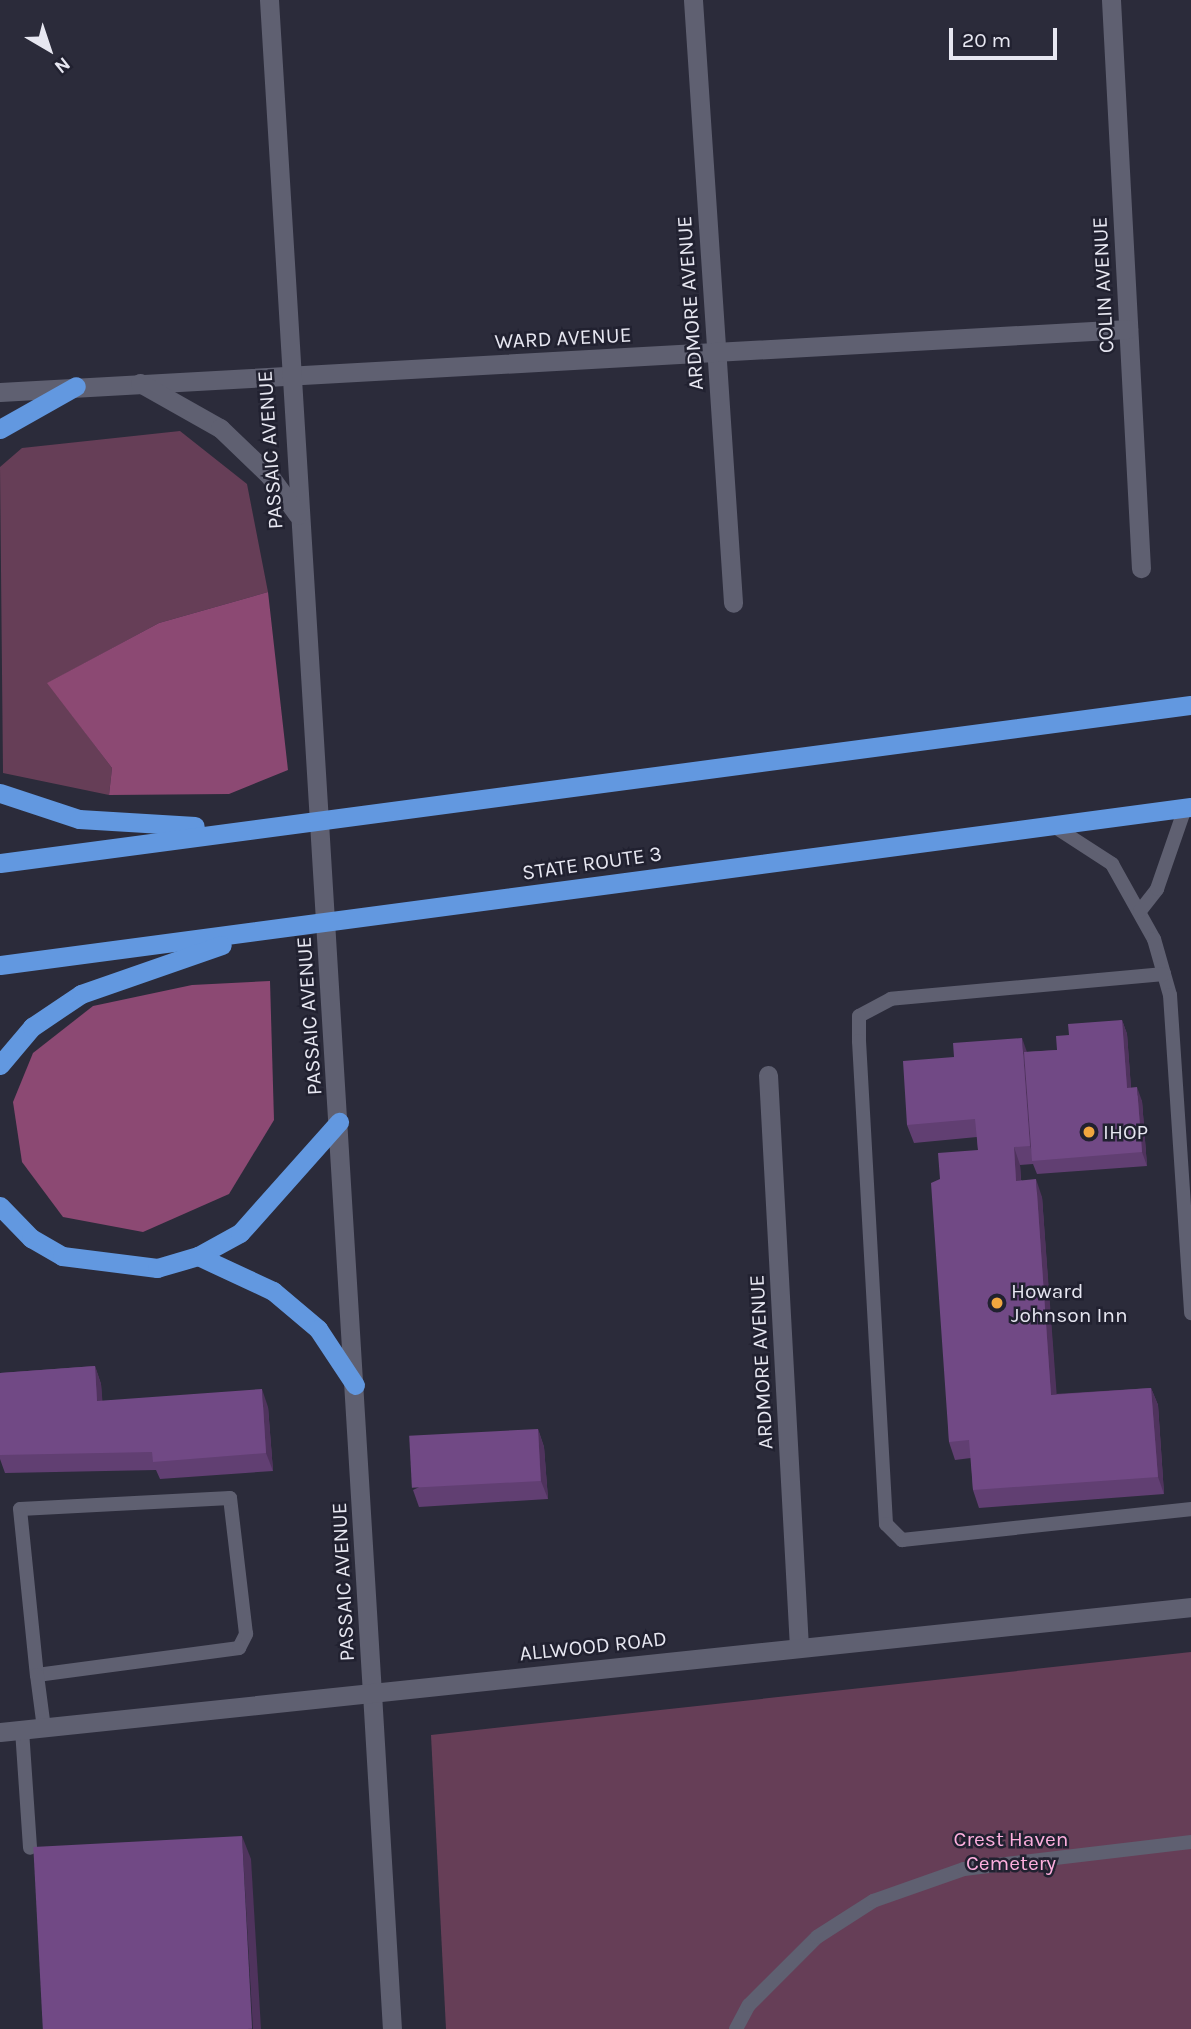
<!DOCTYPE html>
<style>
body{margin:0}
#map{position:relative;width:1191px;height:2029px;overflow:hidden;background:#2b2b3a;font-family:Karla,sans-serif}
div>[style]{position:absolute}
.green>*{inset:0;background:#663e57}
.forest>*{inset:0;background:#8c4973}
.service>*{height:14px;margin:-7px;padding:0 7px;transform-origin:7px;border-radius:7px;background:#5f6071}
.minor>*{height:19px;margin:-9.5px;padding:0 9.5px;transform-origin:9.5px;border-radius:9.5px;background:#5f6071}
.tertiary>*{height:19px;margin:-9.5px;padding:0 9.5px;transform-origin:9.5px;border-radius:9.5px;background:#5f6071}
.secondary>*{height:19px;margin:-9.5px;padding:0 9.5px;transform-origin:9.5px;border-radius:9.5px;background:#5f6071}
.trunk>*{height:19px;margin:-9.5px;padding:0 9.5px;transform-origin:9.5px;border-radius:9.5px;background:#6298e0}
.wall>*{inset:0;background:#613f72}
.shaded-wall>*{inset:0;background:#4f335d}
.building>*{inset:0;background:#714985;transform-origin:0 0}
.dots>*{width:19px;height:19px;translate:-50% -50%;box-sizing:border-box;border:4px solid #212130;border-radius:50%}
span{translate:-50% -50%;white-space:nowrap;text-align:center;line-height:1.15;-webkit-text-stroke:5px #212130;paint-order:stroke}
.street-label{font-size:21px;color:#e7e7f1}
.poi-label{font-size:21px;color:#e7e7f1}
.left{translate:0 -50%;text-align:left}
.park-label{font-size:21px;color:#fdafde}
.north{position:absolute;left:14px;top:14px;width:70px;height:70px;-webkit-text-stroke:5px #212130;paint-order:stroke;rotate:141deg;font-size:19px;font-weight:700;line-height:28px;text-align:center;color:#e7e7f1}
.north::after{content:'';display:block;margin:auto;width:24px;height:32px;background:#e7e7f1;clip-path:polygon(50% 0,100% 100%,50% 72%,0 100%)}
.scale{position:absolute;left:949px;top:28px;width:108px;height:32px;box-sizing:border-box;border:4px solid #e7e7f1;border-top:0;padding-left:9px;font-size:21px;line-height:24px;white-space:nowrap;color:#e7e7f1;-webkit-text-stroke:5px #212130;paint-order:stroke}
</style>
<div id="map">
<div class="green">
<i style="clip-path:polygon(180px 431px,247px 484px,268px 592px,159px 623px,48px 683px,112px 768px,109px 795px,3px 773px,0 467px,22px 448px)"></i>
<i style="clip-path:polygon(1191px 1652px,1191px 2029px,446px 2029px,431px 1735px)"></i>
</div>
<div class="forest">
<i style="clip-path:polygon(268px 592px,288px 770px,229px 794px,109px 795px,112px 768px,47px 683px,159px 623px)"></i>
<i style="clip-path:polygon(270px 981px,274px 1120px,229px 1194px,143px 1232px,63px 1217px,22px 1162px,13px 1102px,33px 1053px,93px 1006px,192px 985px)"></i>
</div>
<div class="service">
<i style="left:1052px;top:825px;width:72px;rotate:33deg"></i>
<i style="left:1112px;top:864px;width:86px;rotate:60.8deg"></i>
<i style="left:1154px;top:939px;width:58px;rotate:74.1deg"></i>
<i style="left:1170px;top:995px;width:319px;rotate:86.2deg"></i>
<i style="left:1140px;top:911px;width:28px;rotate:-52deg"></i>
<i style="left:1157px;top:889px;width:86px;rotate:-70.9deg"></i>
<i style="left:1164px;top:974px;width:274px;rotate:174.8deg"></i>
<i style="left:891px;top:999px;width:36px;rotate:152deg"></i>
<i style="left:859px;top:1016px;width:25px;rotate:90deg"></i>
<i style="left:859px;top:1041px;width:484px;rotate:86.8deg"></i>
<i style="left:886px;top:1524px;width:23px;rotate:45deg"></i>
<i style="left:902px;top:1540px;width:291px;rotate:-6.1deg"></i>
<i style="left:37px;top:1675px;width:204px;rotate:-7.6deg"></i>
<i style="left:239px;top:1648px;width:16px;rotate:-63deg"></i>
<i style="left:246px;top:1634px;width:137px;rotate:-96.7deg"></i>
<i style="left:230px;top:1498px;width:210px;rotate:177deg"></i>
<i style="left:20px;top:1509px;width:167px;rotate:84.2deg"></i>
<i style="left:37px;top:1675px;width:53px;rotate:82.5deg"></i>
<i style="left:22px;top:1730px;width:118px;rotate:86.1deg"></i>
<i style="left:736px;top:2029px;width:27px;rotate:-62deg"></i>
<i style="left:749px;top:2005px;width:96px;rotate:-45deg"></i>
<i style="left:817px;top:1937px;width:67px;rotate:-32.7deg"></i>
<i style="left:873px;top:1901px;width:96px;rotate:-19.4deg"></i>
<i style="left:964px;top:1869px;width:229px;rotate:-6.8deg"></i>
</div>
<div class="minor">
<i style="left:693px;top:0;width:604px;rotate:86.2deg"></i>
<i style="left:1111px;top:0;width:569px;rotate:86.98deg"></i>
<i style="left:0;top:392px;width:1130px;rotate:-3.2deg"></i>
<i style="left:768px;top:1075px;width:573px;rotate:86.9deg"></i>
</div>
<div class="tertiary">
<i style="left:372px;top:1693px;width:337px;rotate:86.6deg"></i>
</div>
<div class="secondary">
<i style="left:269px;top:0;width:1696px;rotate:86.52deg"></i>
<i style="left:140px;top:383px;width:92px;rotate:29.4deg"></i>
<i style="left:220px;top:428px;width:68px;rotate:43.8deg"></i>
<i style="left:269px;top:475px;width:49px;rotate:54.1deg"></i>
<i style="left:0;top:1732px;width:1198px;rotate:-5.99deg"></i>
</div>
<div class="trunk">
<i style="left:0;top:429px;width:87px;rotate:-29.5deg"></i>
<i style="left:0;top:793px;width:83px;rotate:18.2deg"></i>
<i style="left:79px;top:819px;width:116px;rotate:3.5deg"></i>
<i style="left:0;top:863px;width:1201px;rotate:-7.56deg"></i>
<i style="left:0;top:965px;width:1201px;rotate:-7.56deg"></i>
<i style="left:0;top:1065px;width:50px;rotate:-49.9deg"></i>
<i style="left:32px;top:1027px;width:59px;rotate:-34deg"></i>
<i style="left:81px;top:994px;width:149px;rotate:-19.2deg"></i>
<i style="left:0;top:1206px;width:45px;rotate:45.9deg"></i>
<i style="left:31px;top:1238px;width:36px;rotate:30deg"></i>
<i style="left:62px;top:1256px;width:96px;rotate:7.2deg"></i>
<i style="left:157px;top:1268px;width:43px;rotate:-16.3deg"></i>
<i style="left:198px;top:1256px;width:48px;rotate:-28.7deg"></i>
<i style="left:240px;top:1233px;width:149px;rotate:-48.3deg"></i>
<i style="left:198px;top:1256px;width:83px;rotate:25deg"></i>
<i style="left:273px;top:1291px;width:59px;rotate:40.2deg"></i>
<i style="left:318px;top:1329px;width:67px;rotate:56.5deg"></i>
</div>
<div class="wall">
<i style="clip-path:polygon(1122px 1020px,1127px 1034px,1131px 1088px,1142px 1101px,1147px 1166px,1037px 1174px,1033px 1164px,1020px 1165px,1021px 1180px,1042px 1197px,1056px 1394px,1151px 1388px,1158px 1405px,1164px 1494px,979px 1508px,973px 1490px,971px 1458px,955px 1460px,949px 1442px,940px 1179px,978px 1150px,977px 1137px,914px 1143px,907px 1125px,1027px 1052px,1057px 1050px,1069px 1035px)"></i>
<i style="clip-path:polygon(95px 1366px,101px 1384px,102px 1401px,268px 1407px,273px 1471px,160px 1479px,156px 1470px,5px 1473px,0 1459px,0 1373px)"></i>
<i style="clip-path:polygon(538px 1429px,544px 1447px,548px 1499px,419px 1507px,413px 1490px)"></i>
</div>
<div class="shaded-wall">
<i style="clip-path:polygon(1122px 1020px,1127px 1034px,1132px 1102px,1127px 1088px)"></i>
<i style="clip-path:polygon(1022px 1038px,1028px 1055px,1035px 1160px,1030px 1146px)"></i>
<i style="clip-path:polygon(1137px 1087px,1142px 1101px,1147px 1166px,1142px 1152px)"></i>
<i style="clip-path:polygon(1014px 1147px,1020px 1165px,1022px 1198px,1016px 1181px)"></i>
<i style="clip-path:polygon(1036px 1179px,1042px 1197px,1058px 1412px,1051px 1395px)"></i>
<i style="clip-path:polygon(95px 1366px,101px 1384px,104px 1419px,97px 1401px)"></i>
<i style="clip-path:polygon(1151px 1388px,1158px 1405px,1164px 1494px,1158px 1477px)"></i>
<i style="clip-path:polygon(262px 1389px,268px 1407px,273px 1471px,266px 1453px)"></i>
<i style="clip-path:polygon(538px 1429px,544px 1447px,548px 1499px,541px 1481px)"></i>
<i style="clip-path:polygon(242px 1836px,251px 1859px,261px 2029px,253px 2029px)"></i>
</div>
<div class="building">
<i style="clip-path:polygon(1122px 1020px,1127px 1088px,1137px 1087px,1142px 1152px,1032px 1161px,1024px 1052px,1057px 1050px,1056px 1036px,1069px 1035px,1068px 1024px)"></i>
<i style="clip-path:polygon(1022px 1038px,1030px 1146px,1014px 1147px,1016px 1181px,1036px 1179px,1051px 1395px,1151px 1388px,1158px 1477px,973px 1490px,969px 1440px,949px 1442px,931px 1183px,940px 1179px,938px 1153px,978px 1150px,975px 1119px,907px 1125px,903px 1061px,954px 1057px,953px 1043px)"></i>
<i style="clip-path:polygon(95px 1366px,97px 1401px,262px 1389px,266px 1453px,153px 1462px,152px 1452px,0 1455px,0 1373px)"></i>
<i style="left:538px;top:1429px;width:52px;height:129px;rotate:87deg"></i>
<i style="left:242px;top:1836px;width:193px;height:209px;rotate:87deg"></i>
</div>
<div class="dots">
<i style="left:1089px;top:1132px;background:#f1a63f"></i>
<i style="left:997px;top:1303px;background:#f1a63f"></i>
</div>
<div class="street-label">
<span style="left:1103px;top:285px;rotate:-93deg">COLIN AVENUE</span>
<span style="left:690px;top:303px;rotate:-94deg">ARDMORE AVENUE</span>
<span style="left:563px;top:338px;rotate:-3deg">WARD AVENUE</span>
<span style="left:270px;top:450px;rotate:-94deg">PASSAIC AVENUE</span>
<span style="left:592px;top:863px;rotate:-8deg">STATE ROUTE 3</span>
<span style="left:309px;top:1016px;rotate:-94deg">PASSAIC AVENUE</span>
<span style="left:761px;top:1362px;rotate:-93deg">ARDMORE AVENUE</span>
<span style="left:343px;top:1582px;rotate:-93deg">PASSAIC AVENUE</span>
<span style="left:593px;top:1646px;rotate:-6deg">ALLWOOD ROAD</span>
</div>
<div class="poi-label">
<span class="left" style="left:1103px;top:1132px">IHOP</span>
<span class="left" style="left:1011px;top:1303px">Howard<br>Johnson Inn</span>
</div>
<div class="park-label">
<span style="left:1011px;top:1851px">Crest Haven<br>Cemetery</span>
</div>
<div class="north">N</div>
<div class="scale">20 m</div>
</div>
